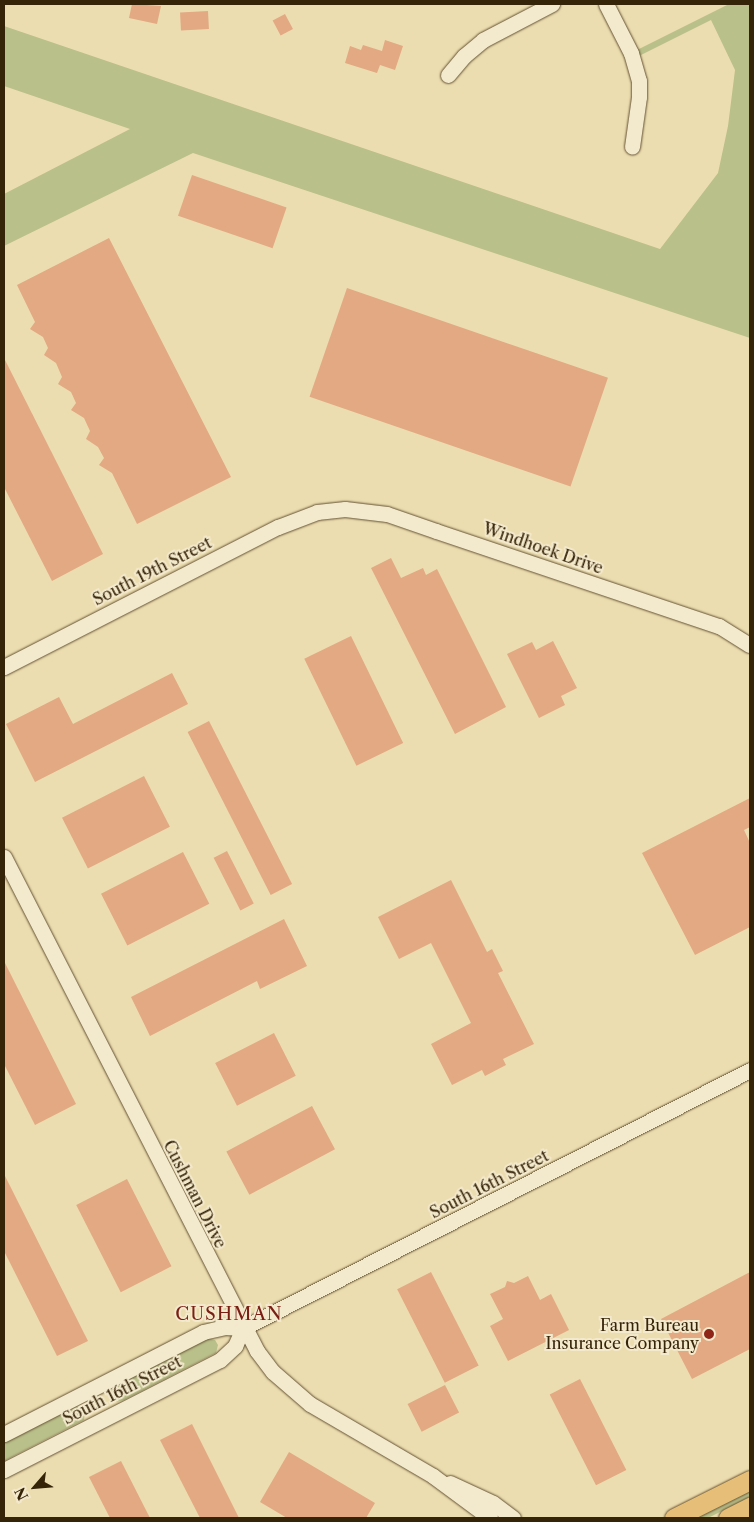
<!DOCTYPE html>
<style>
body{margin:0}
#map{position:relative;width:754px;height:1522px;overflow:hidden;background:#ecddb0;font-family:"Libre Caslon Text",serif}
div>[style]{position:absolute}
.green>*{inset:0;background:#bac08a}
.building>*{inset:0;background:#e2a983;transform-origin:0 0}
.roads{filter:drop-shadow(0 0 1px #645233) drop-shadow(0 0 1px #645233)}
.minor>*{height:15px;margin:-7.5px;padding:0 7.5px;transform-origin:7.5px;border-radius:7.5px;background:#f3e9cc}
.major>*{height:19px;margin:-9.5px;padding:0 9.5px;transform-origin:9.5px;border-radius:9.5px;background:#e6be78}
.dots>*{width:14px;height:14px;translate:-50% -50%;box-sizing:border-box;border:2px solid #f3e9cc;border-radius:50%}
span{translate:-50% -50%;white-space:nowrap;text-align:center;line-height:1.15;-webkit-text-stroke:4px #f3e9cc;paint-order:stroke}
.street-label{font-size:16px;color:#362409}
.poi-label{font-size:16px;color:#362409}
.right{translate:-100% -50%;text-align:right}
.neighbourhood-label{font-size:18px;color:#7a1f14;letter-spacing:1px}
.frame{position:absolute;inset:0;border:5px solid #362409;pointer-events:none}
.north{position:absolute;left:10px;top:1462px;width:50px;height:50px;-webkit-text-stroke:4px #f3e9cc;paint-order:stroke;rotate:243deg;font-size:14px;font-weight:700;line-height:20px;text-align:center;color:#362409}
.north::after{content:'';display:block;margin:auto;width:18px;height:22px;background:#362409;clip-path:polygon(50% 0,100% 100%,50% 72%,0 100%)}
</style>
<div id="map">
<div class="green">
<i style="clip-path:polygon(729px 4px,750px 4px,750px 338px,193px 153px,4px 246px,4px 194px,130px 129px,4px 86px,4px 26px,660px 249px,718px 173px,728px 126px,735px 70px,711px 20px,633px 59px,631px 53px)"></i>
<i style="clip-path:polygon(207px 1338px,215px 1340px,218px 1345px,216px 1353px,124px 1400px,116px 1402px,112px 1400px,109px 1392px,117px 1385px)"></i>
<i style="clip-path:polygon(74px 1406px,79px 1406px,85px 1411px,84px 1420px,4px 1461px,4px 1442px)"></i>
<i style="clip-path:polygon(750px 1490px,750px 1497px,708px 1518px,694px 1518px)"></i>
</div>
<div class="building">
<i style="clip-path:polygon(132px 4px,161px 6px,157px 24px,129px 18px)"></i>
<i style="left:208px;top:11px;width:18px;height:28px;rotate:87deg"></i>
<i style="left:285px;top:14px;width:17px;height:14px;rotate:62deg"></i>
<i style="clip-path:polygon(385px 40px,403px 46px,395px 70px,380px 65px,377px 73px,345px 63px,350px 46px,361px 50px,363px 45px,382px 51px)"></i>
<i style="left:192px;top:175px;width:100px;height:43px;rotate:19deg"></i>
<i style="clip-path:polygon(109px 238px,231px 477px,137px 524px,112px 473px,99px 465px,104px 458px,98px 447px,86px 439px,90px 431px,84px 418px,71px 410px,76px 403px,71px 392px,58px 384px,62px 377px,56px 363px,44px 355px,48px 348px,43px 337px,30px 329px,35px 322px,17px 285px)"></i>
<i style="left:347px;top:288px;width:276px;height:115px;rotate:19deg"></i>
<i style="clip-path:polygon(4px 358px,103px 554px,52px 581px,4px 487px)"></i>
<i style="clip-path:polygon(391px 558px,401px 578px,423px 568px,426px 575px,437px 569px,506px 707px,455px 734px,371px 568px)"></i>
<i style="left:351px;top:636px;width:119px;height:52px;rotate:64deg"></i>
<i style="clip-path:polygon(553px 641px,577px 688px,561px 696px,565px 705px,539px 718px,507px 654px,532px 642px,536px 650px)"></i>
<i style="clip-path:polygon(172px 673px,188px 704px,35px 782px,6px 724px,59px 697px,73px 724px)"></i>
<i style="left:209px;top:721px;width:183px;height:24px;rotate:63deg"></i>
<i style="left:144px;top:776px;width:57px;height:92px;rotate:63deg"></i>
<i style="clip-path:polygon(750px 798px,750px 827px,744px 830px,750px 843px,750px 927px,695px 955px,642px 853px)"></i>
<i style="left:227px;top:851px;width:59px;height:15px;rotate:63deg"></i>
<i style="left:183px;top:852px;width:58px;height:92px;rotate:63deg"></i>
<i style="clip-path:polygon(451px 880px,487px 952px,492px 949px,503px 971px,498px 973px,534px 1044px,503px 1059px,506px 1065px,485px 1076px,482px 1070px,452px 1085px,431px 1044px,471px 1023px,431px 943px,399px 959px,378px 917px)"></i>
<i style="clip-path:polygon(284px 919px,307px 966px,260px 989px,257px 981px,150px 1036px,131px 997px)"></i>
<i style="clip-path:polygon(4px 961px,76px 1104px,35px 1125px,4px 1064px)"></i>
<i style="left:274px;top:1033px;width:48px;height:66px;rotate:63deg"></i>
<i style="left:312px;top:1106px;width:49px;height:97px;rotate:62deg"></i>
<i style="clip-path:polygon(4px 1174px,88px 1341px,57px 1356px,4px 1251px)"></i>
<i style="left:127px;top:1179px;width:98px;height:57px;rotate:63deg"></i>
<i style="left:431px;top:1272px;width:105px;height:38px;rotate:63deg"></i>
<i style="clip-path:polygon(750px 1272px,750px 1349px,692px 1379px,661px 1319px)"></i>
<i style="clip-path:polygon(528px 1276px,540px 1300px,551px 1294px,569px 1330px,508px 1361px,490px 1326px,503px 1319px,490px 1294px,505px 1287px,507px 1281px,514px 1283px)"></i>
<i style="left:580px;top:1379px;width:102px;height:34px;rotate:63deg"></i>
<i style="left:445px;top:1385px;width:31px;height:42px;rotate:63deg"></i>
<i style="clip-path:polygon(192px 1424px,239px 1518px,200px 1518px,160px 1440px)"></i>
<i style="clip-path:polygon(289px 1452px,375px 1503px,366px 1518px,287px 1518px,260px 1502px)"></i>
<i style="clip-path:polygon(121px 1461px,150px 1518px,110px 1518px,89px 1477px)"></i>
</div>
<div class="roads">
<div class="minor">
<i style="left:606px;top:4px;width:55px;rotate:63deg"></i>
<i style="left:631px;top:53px;width:29px;rotate:74deg"></i>
<i style="left:639px;top:81px;width:16px;rotate:90deg"></i>
<i style="left:639px;top:97px;width:50px;rotate:98deg"></i>
<i style="left:448px;top:75px;width:25px;rotate:-50deg"></i>
<i style="left:464px;top:56px;width:25px;rotate:-40deg"></i>
<i style="left:483px;top:40px;width:78px;rotate:-27.6deg"></i>
<i style="left:4px;top:667px;width:308px;rotate:-27.1deg"></i>
<i style="left:278px;top:527px;width:42px;rotate:-21deg"></i>
<i style="left:317px;top:512px;width:28px;rotate:-6deg"></i>
<i style="left:345px;top:509px;width:42px;rotate:6.8deg"></i>
<i style="left:387px;top:514px;width:52px;rotate:19.1deg"></i>
<i style="left:436px;top:531px;width:299px;rotate:18.6deg"></i>
<i style="left:719px;top:626px;width:36px;rotate:32deg"></i>
<i style="left:4px;top:857px;width:555px;rotate:62.88deg"></i>
<i style="left:257px;top:1351px;width:26px;rotate:53deg"></i>
<i style="left:273px;top:1372px;width:49px;rotate:40.9deg"></i>
<i style="left:310px;top:1404px;width:143px;rotate:30.3deg"></i>
<i style="left:433px;top:1476px;width:71px;rotate:36.4deg"></i>
<i style="left:4px;top:1434px;width:224px;rotate:-27.1deg"></i>
<i style="left:203px;top:1332px;width:23px;rotate:-13deg"></i>
<i style="left:225px;top:1327px;width:18px;rotate:3deg"></i>
<i style="left:243px;top:1328px;width:569px;rotate:-26.97deg"></i>
<i style="left:4px;top:1470px;width:242px;rotate:-27deg"></i>
<i style="left:220px;top:1360px;width:21px;rotate:-43deg"></i>
<i style="left:235px;top:1346px;width:20px;rotate:-66deg"></i>
<i style="left:450px;top:1483px;width:47px;rotate:24.9deg"></i>
<i style="left:493px;top:1503px;width:25px;rotate:37deg"></i>
</div>
<div class="major">
<i style="left:674px;top:1518px;width:85px;rotate:-26.6deg"></i>
<i style="left:728px;top:1518px;width:25px;rotate:-27deg"></i>
</div>
</div>
<div class="dots">
<i style="left:709px;top:1334px;background:#8f2418"></i>
</div>
<div class="street-label">
<span style="left:543px;top:548px;rotate:19deg">Windhoek Drive</span>
<span style="left:152px;top:571px;rotate:-27deg">South 19th Street</span>
<span style="left:489px;top:1184px;rotate:-27deg">South 16th Street</span>
<span style="left:195px;top:1194px;rotate:63deg">Cushman Drive</span>
<span style="left:122px;top:1390px;rotate:-27deg">South 16th Street</span>
</div>
<div class="poi-label">
<span class="right" style="left:699px;top:1334px">Farm Bureau<br>Insurance Company</span>
</div>
<div class="neighbourhood-label">
<span style="left:229px;top:1314px">CUSHMAN</span>
</div>
<div class="frame"></div>
<div class="north">N</div>
</div>
